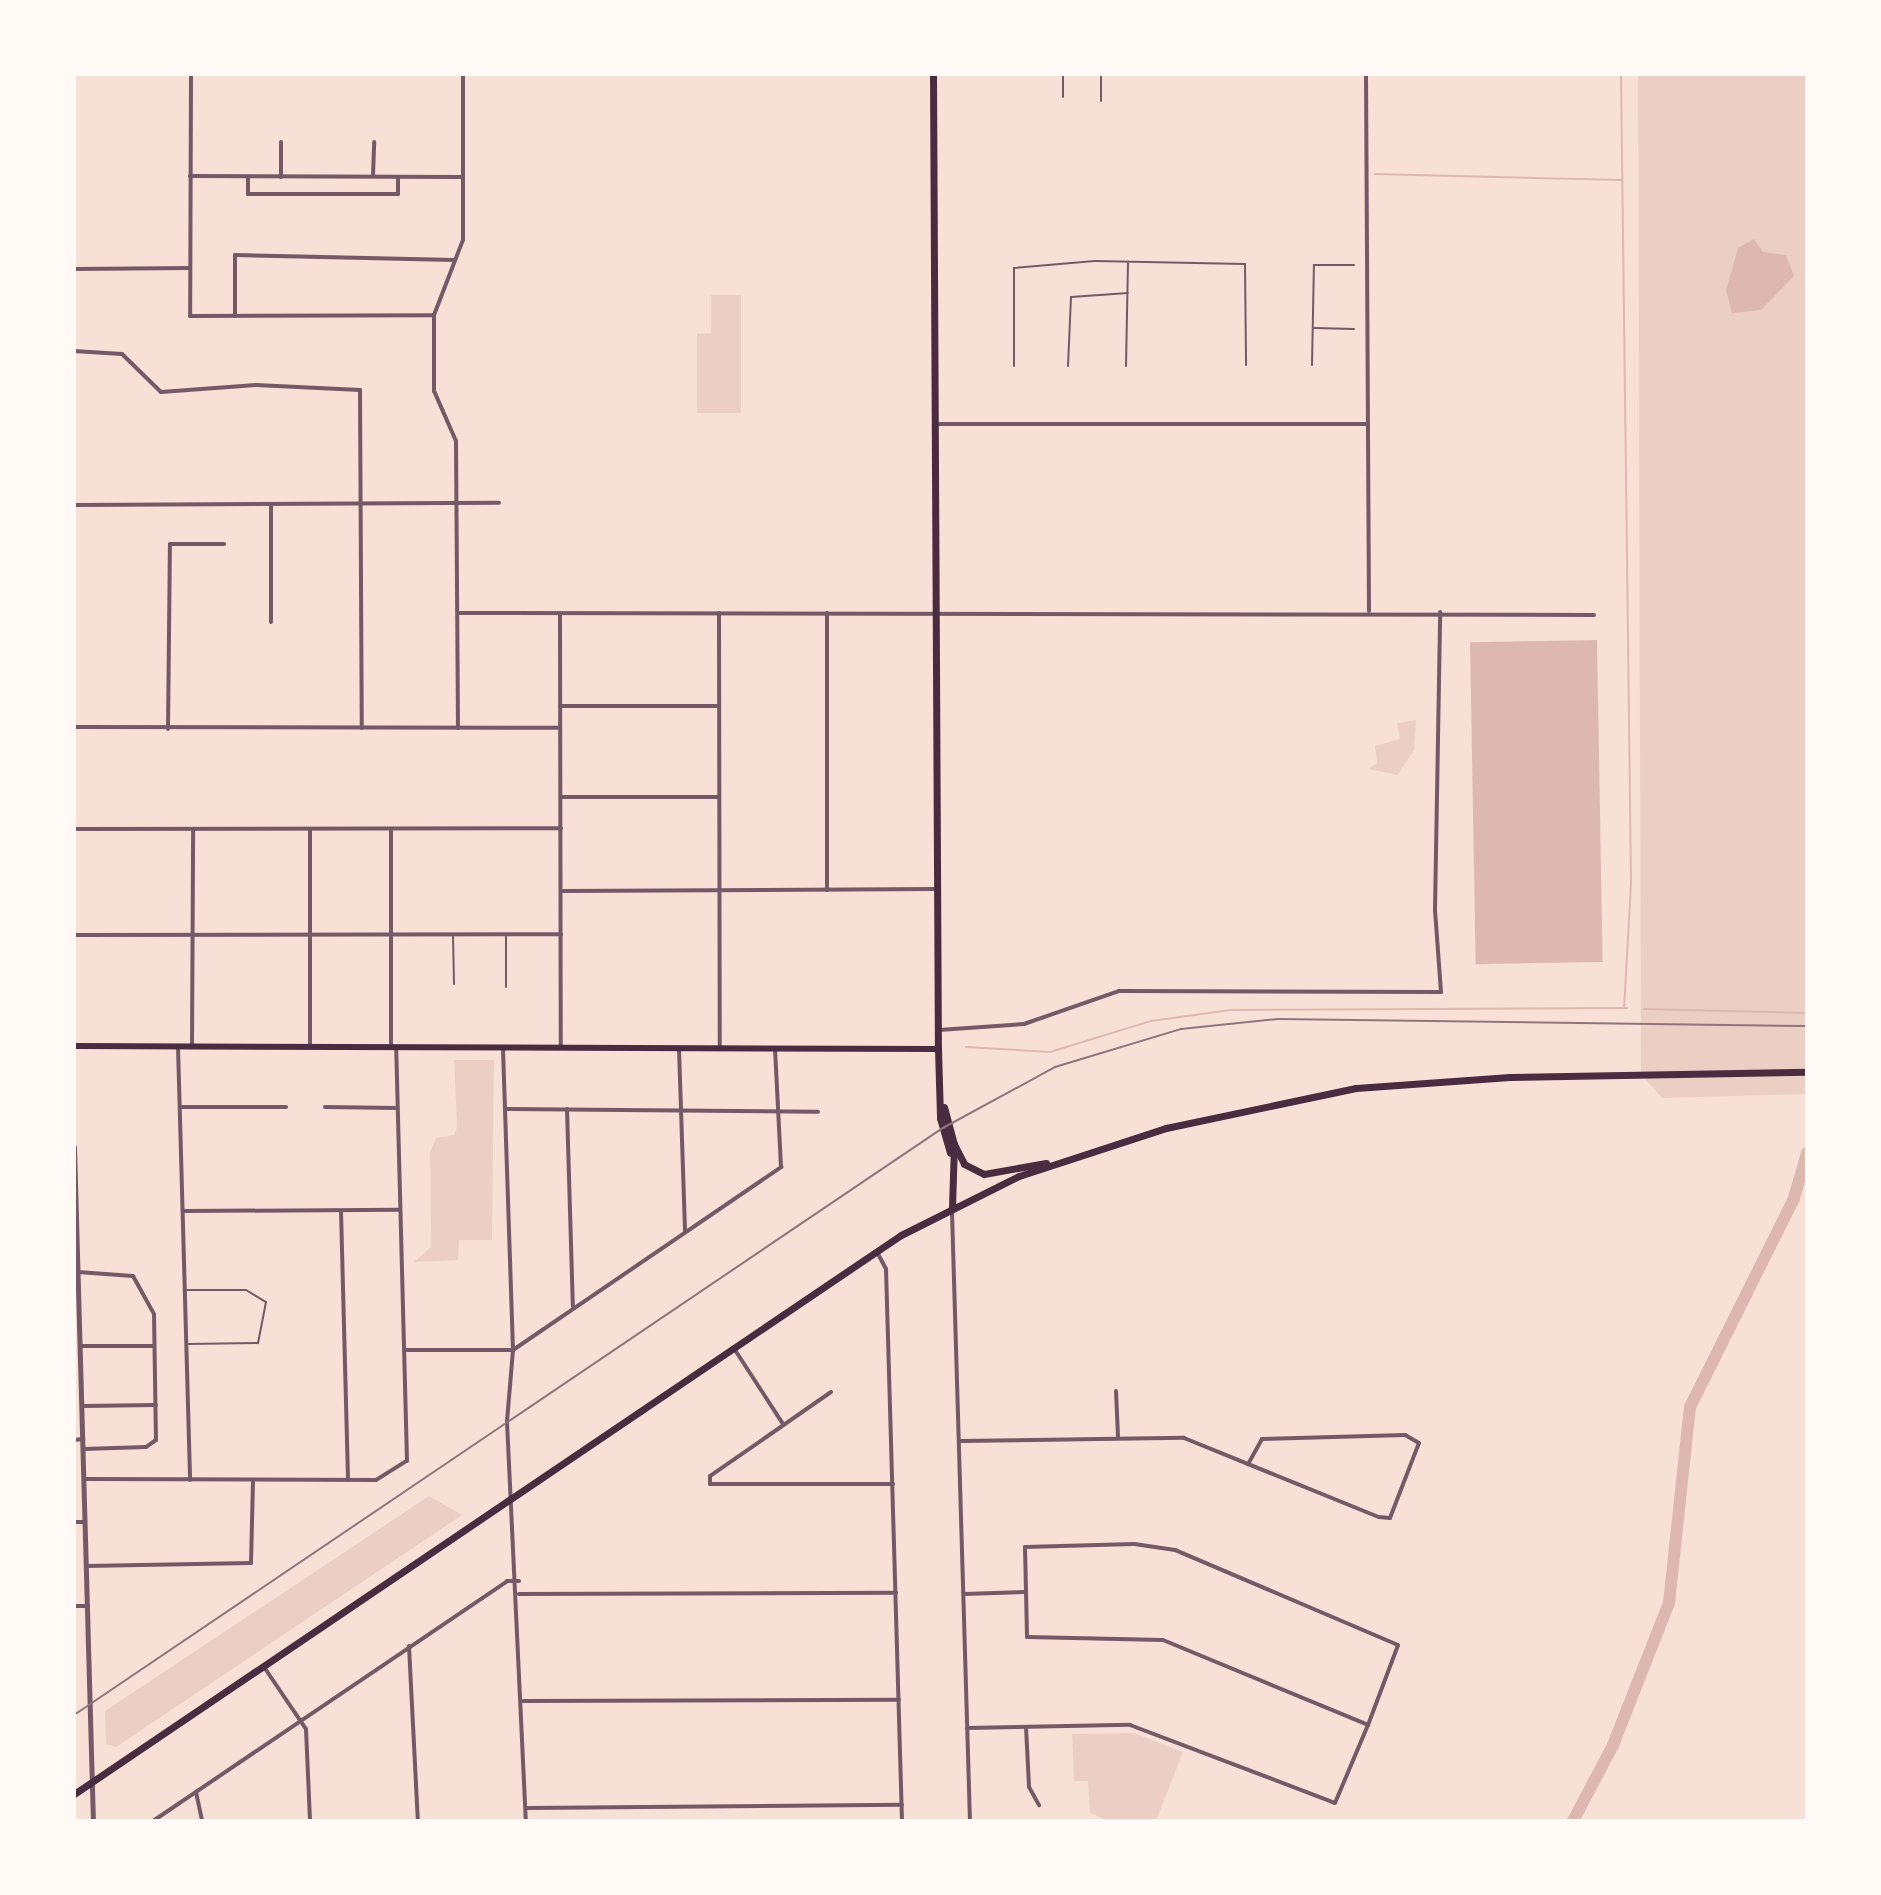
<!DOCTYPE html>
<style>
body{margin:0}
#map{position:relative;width:1881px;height:1895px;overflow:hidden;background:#f7e1d7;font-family:"Noto Serif",serif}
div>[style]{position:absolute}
.green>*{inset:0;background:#ebcfc5}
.water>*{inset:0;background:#dcb8b0;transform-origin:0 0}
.stream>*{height:2px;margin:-1px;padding:0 1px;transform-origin:1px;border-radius:1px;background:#dcb8b0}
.river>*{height:12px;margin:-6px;padding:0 6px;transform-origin:6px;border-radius:6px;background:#dcb8b0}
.service>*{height:2px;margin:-1px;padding:0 1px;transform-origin:1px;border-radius:1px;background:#755966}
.minor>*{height:4px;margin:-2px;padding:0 2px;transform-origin:2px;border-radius:2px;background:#755966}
.tertiary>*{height:5px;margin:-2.5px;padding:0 2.5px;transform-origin:2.5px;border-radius:2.5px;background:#755966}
.secondary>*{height:6px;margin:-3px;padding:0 3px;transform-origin:3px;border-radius:3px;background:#4a2c40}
.primary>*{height:7px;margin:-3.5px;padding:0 3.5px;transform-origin:3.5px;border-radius:3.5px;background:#4a2c40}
.rail>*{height:2px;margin:-1px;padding:0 1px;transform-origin:1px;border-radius:1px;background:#8f747c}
span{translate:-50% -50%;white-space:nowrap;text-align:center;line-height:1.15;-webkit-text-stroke:8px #fffaf5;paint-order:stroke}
.frame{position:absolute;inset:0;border:76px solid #fffaf5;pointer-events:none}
</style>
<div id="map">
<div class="green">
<i style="clip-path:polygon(1638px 74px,1807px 74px,1807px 1094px,1662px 1098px,1641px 1074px)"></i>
<i style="clip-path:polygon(711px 295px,741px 295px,741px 413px,697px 413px,697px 334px,711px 333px)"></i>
<i style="clip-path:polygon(1416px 720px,1414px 750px,1398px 775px,1368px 769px,1377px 763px,1375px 746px,1400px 739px,1397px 723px)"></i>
<i style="clip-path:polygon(454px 1060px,494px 1060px,492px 1240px,459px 1240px,458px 1260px,414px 1262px,431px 1247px,430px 1152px,436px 1138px,454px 1135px,457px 1127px)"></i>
<i style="clip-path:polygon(429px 1496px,462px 1515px,116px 1747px,106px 1744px,105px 1711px)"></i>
<i style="clip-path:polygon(1134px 1733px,1183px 1752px,1156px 1821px,1109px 1821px,1090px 1813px,1088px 1781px,1074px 1781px,1072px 1734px)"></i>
</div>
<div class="water">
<i style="clip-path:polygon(1754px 239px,1763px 252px,1786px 255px,1794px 276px,1761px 310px,1732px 313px,1726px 290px,1738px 248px)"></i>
<i style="left:1597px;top:640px;width:322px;height:127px;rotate:89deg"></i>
</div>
<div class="stream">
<i style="left:1621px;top:74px;width:810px;rotate:89.29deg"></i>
<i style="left:1631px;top:884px;width:124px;rotate:93.2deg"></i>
<i style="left:1375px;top:174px;width:247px;rotate:1.4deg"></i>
<i style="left:1644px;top:1009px;width:163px;rotate:1.4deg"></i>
<i style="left:966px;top:1047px;width:84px;rotate:3.4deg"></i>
<i style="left:1050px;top:1052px;width:106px;rotate:-17.1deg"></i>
<i style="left:1151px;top:1021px;width:80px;rotate:-7.9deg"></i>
<i style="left:1230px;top:1010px;width:397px;rotate:-0.3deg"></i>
</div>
<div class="river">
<i style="left:1573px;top:1821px;width:86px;rotate:-62.2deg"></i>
<i style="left:1613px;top:1745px;width:153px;rotate:-68.5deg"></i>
<i style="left:1669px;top:1603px;width:197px;rotate:-83.9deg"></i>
<i style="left:1690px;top:1407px;width:233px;rotate:-63.5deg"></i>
<i style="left:1794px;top:1198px;width:47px;rotate:-73.9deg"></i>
</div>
<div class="service">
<i style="left:1152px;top:74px;width:75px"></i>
<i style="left:1063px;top:97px;width:23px;rotate:-90deg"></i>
<i style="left:1101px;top:101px;width:27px;rotate:-90deg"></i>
<i style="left:1314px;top:328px;width:40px;rotate:1.4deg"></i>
<i style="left:1312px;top:365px;width:100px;rotate:-88.9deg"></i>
<i style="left:1314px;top:265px;width:40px"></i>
<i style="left:1014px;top:366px;width:98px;rotate:-90deg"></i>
<i style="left:1014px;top:268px;width:81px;rotate:-4.9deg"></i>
<i style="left:1095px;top:261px;width:150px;rotate:1.1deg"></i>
<i style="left:1245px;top:264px;width:101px;rotate:89.4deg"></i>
<i style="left:1068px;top:366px;width:69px;rotate:-87.5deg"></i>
<i style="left:1071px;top:297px;width:57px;rotate:-4deg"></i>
<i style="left:1126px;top:366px;width:103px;rotate:-88.9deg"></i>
<i style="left:453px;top:935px;width:49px;rotate:88.8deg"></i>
<i style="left:506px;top:936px;width:51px;rotate:90deg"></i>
<i style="left:187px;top:1290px;width:59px"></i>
<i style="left:246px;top:1290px;width:23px;rotate:31deg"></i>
<i style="left:266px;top:1302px;width:42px;rotate:101deg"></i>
<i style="left:258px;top:1343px;width:71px;rotate:179.2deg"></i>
</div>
<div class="minor">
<i style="left:191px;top:74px;width:242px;rotate:90.2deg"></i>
<i style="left:190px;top:316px;width:244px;rotate:-0.2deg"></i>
<i style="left:1366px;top:74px;width:537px;rotate:89.68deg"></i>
<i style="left:281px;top:142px;width:35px;rotate:90deg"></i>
<i style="left:190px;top:176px;width:273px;rotate:0.2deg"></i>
<i style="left:373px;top:176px;width:34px;rotate:-88deg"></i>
<i style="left:248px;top:177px;width:17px;rotate:90deg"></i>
<i style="left:248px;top:194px;width:150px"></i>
<i style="left:398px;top:194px;width:17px;rotate:-90deg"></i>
<i style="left:74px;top:269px;width:116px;rotate:-0.5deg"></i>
<i style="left:235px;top:316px;width:61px;rotate:-90deg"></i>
<i style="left:235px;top:255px;width:219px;rotate:1.3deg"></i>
<i style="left:74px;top:351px;width:48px;rotate:3.6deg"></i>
<i style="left:122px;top:354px;width:54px;rotate:44.3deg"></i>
<i style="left:161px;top:392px;width:95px;rotate:-4.2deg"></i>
<i style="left:256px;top:385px;width:104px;rotate:2.8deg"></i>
<i style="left:360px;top:390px;width:338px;rotate:89.7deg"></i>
<i style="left:935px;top:424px;width:433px"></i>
<i style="left:74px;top:505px;width:425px;rotate:-0.3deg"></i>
<i style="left:458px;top:613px;width:1136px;rotate:0.1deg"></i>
<i style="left:560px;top:613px;width:434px;rotate:89.9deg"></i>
<i style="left:719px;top:613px;width:434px;rotate:89.9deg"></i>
<i style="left:271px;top:622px;width:118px;rotate:-90deg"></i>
<i style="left:560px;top:706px;width:159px"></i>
<i style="left:74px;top:727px;width:486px;rotate:0.1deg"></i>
<i style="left:458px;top:728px;width:287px;rotate:-90.4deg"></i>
<i style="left:456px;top:441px;width:55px;rotate:-113.7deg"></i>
<i style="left:434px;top:391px;width:76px;rotate:-90deg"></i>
<i style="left:434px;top:315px;width:80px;rotate:-68.9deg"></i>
<i style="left:463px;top:240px;width:166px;rotate:-90deg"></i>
<i style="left:168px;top:729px;width:185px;rotate:-89.4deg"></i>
<i style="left:170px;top:544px;width:54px"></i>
<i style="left:561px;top:797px;width:158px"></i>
<i style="left:74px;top:829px;width:487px;rotate:-0.1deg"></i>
<i style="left:827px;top:890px;width:277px;rotate:-90deg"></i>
<i style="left:561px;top:891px;width:375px;rotate:-0.3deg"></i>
<i style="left:74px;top:935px;width:487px;rotate:-0.1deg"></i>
<i style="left:939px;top:1030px;width:85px;rotate:-4deg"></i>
<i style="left:1024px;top:1024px;width:101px;rotate:-19.2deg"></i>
<i style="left:1119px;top:991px;width:322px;rotate:0.2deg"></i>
<i style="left:1441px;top:992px;width:82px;rotate:-94.2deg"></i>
<i style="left:1435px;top:910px;width:298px;rotate:-89deg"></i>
<i style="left:178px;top:1047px;width:433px;rotate:88.4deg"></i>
<i style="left:192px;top:1047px;width:218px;rotate:-89.7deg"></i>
<i style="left:310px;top:1047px;width:218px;rotate:-90deg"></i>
<i style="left:391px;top:1047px;width:217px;rotate:-90deg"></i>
<i style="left:503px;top:1049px;width:301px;rotate:88.1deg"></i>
<i style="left:513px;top:1350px;width:72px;rotate:94.8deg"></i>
<i style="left:507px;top:1422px;width:399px;rotate:87.3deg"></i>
<i style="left:679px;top:1049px;width:183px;rotate:88.1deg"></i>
<i style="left:180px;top:1107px;width:106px"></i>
<i style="left:325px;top:1107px;width:72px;rotate:0.8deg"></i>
<i style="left:505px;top:1109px;width:313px;rotate:0.5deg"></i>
<i style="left:567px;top:1109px;width:197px;rotate:88.3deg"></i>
<i style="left:183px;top:1211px;width:217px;rotate:-0.3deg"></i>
<i style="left:341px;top:1211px;width:269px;rotate:88.5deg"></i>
<i style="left:952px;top:1212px;width:609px;rotate:88.31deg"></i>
<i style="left:877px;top:1252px;width:19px;rotate:62deg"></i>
<i style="left:886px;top:1269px;width:552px;rotate:88.34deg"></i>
<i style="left:78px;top:1272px;width:55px;rotate:4.2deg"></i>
<i style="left:133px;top:1276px;width:43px;rotate:61.1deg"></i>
<i style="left:154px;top:1314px;width:126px;rotate:89.1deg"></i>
<i style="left:156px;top:1440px;width:12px;rotate:145deg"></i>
<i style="left:146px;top:1447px;width:63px;rotate:178.2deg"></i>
<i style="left:80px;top:1346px;width:73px"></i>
<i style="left:404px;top:1350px;width:109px"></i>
<i style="left:513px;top:1350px;width:325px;rotate:-34.3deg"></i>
<i style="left:781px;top:1167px;width:117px;rotate:-92.9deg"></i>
<i style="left:735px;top:1350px;width:88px;rotate:57deg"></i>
<i style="left:1116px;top:1391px;width:46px;rotate:87.5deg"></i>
<i style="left:831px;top:1392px;width:147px;rotate:145.2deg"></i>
<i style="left:710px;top:1476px;width:8px;rotate:90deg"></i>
<i style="left:710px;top:1484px;width:183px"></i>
<i style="left:82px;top:1406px;width:74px;rotate:-0.8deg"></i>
<i style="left:74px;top:1440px;width:9px;rotate:-6deg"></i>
<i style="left:960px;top:1441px;width:224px;rotate:-0.8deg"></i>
<i style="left:1184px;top:1438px;width:210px;rotate:22.1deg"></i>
<i style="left:1379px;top:1517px;width:11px;rotate:5deg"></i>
<i style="left:1390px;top:1518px;width:80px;rotate:-68.9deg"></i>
<i style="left:1419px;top:1443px;width:16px;rotate:-150deg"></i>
<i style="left:1405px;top:1435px;width:143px;rotate:178.4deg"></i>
<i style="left:1262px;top:1439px;width:29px;rotate:119deg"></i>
<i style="left:84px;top:1479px;width:292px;rotate:0.2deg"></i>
<i style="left:376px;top:1480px;width:36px;rotate:-32deg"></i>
<i style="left:407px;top:1461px;width:414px;rotate:-91.5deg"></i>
<i style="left:74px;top:1522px;width:11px"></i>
<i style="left:86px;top:1566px;width:165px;rotate:-1deg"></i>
<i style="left:251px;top:1563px;width:83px;rotate:-88.6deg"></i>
<i style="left:519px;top:1594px;width:377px;rotate:-0.2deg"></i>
<i style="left:964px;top:1594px;width:62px;rotate:-1.8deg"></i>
<i style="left:74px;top:1606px;width:14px"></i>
<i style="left:409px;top:1646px;width:175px;rotate:87.1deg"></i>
<i style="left:264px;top:1667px;width:75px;rotate:55.9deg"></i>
<i style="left:306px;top:1729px;width:92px;rotate:87.5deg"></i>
<i style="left:523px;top:1701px;width:376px;rotate:-0.2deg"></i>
<i style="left:1026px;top:1727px;width:60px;rotate:87.1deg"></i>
<i style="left:1029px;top:1787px;width:21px;rotate:61deg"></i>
<i style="left:967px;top:1728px;width:163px;rotate:-1.1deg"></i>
<i style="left:1130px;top:1725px;width:219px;rotate:20.8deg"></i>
<i style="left:1335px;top:1803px;width:85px;rotate:-67.1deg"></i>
<i style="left:1368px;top:1725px;width:85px;rotate:-69.4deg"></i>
<i style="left:1398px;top:1645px;width:242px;rotate:-156.9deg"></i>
<i style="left:1175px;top:1550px;width:41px;rotate:-171.7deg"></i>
<i style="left:1134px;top:1544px;width:109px;rotate:178.4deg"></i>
<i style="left:1025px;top:1547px;width:90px;rotate:88.7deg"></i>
<i style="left:1027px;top:1637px;width:136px;rotate:1.3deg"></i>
<i style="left:1163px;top:1640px;width:222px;rotate:22.5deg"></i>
<i style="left:196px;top:1792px;width:30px;rotate:78deg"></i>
<i style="left:526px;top:1808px;width:376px;rotate:-0.5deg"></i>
<i style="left:153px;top:1821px;width:428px;rotate:-34.1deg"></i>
<i style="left:507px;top:1581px;width:12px"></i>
</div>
<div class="tertiary">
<i style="left:74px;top:1147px;width:674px;rotate:88.39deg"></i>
</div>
<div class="secondary">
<i style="left:74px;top:1046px;width:864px;rotate:0.2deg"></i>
</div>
<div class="primary">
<i style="left:933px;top:74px;width:975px;rotate:89.71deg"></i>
<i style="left:938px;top:1049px;width:69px;rotate:88.3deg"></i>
<i style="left:940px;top:1118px;width:36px;rotate:74deg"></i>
<i style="left:944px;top:1107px;width:38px;rotate:75deg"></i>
<i style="left:954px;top:1144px;width:64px;rotate:91.8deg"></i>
<i style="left:954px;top:1144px;width:22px;rotate:63deg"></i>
<i style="left:964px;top:1164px;width:22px;rotate:27deg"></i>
<i style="left:984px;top:1174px;width:63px;rotate:-10.1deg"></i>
<i style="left:74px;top:1794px;width:998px;rotate:-34.06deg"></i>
<i style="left:901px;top:1235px;width:132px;rotate:-26.6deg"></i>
<i style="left:1019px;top:1176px;width:155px;rotate:-18.1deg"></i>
<i style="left:1166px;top:1128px;width:194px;rotate:-11.9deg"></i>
<i style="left:1356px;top:1088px;width:154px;rotate:-4.1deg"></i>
<i style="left:1510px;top:1077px;width:297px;rotate:-1deg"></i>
</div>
<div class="rail">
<i style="left:74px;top:1715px;width:1046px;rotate:-34.05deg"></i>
<i style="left:941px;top:1129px;width:130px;rotate:-28.5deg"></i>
<i style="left:1055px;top:1067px;width:132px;rotate:-16.8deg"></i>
<i style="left:1181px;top:1029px;width:98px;rotate:-5.9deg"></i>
<i style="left:1278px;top:1019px;width:529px;rotate:0.76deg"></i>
</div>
<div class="frame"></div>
</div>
